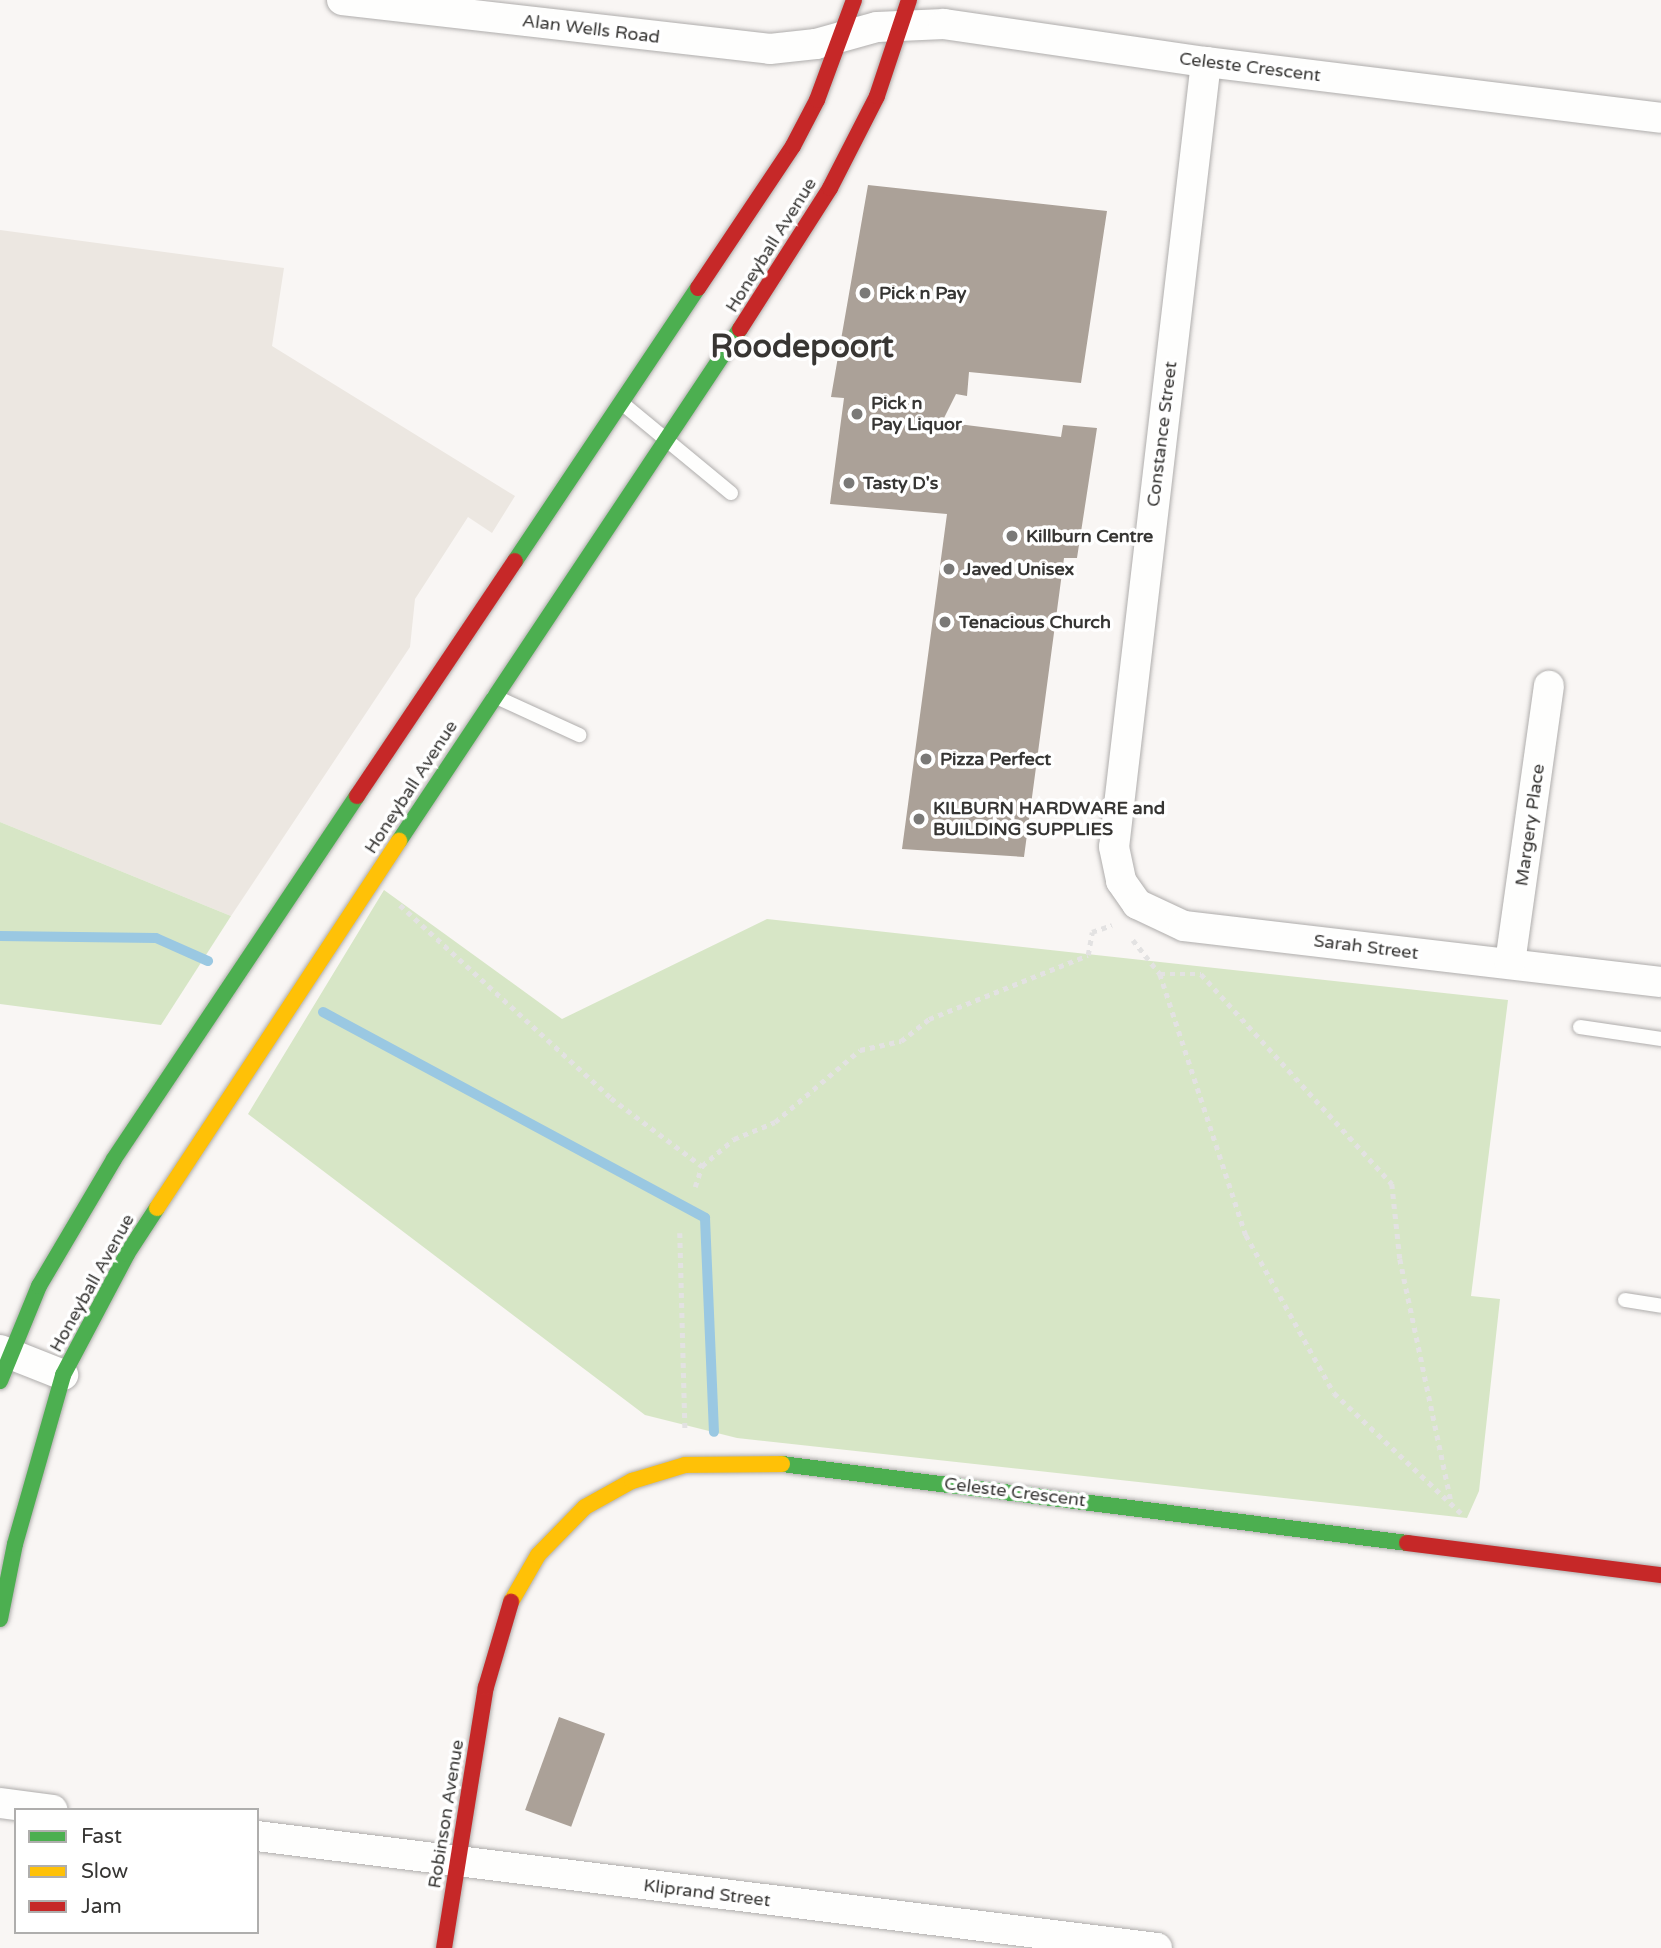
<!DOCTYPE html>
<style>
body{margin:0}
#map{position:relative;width:1661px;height:1948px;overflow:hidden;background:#f9f6f4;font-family:"Varela Round",sans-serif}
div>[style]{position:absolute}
.built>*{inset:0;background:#ece7e1}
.green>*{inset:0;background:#d7e6c6}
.stream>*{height:10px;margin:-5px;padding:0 5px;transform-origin:5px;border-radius:5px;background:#9ac8e2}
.building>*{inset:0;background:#aba198;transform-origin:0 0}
.path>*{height:4.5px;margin-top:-2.25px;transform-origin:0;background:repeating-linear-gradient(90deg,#e3e2e2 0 5px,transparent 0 10px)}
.roads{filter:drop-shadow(0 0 2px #afadac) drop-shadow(0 0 2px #afadac)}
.lane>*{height:14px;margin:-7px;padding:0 7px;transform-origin:7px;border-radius:7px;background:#fefefd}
.street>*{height:30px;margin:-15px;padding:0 15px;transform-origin:15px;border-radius:15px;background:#fefefd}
.fast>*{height:16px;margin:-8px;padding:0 8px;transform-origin:8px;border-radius:8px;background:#4caf50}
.slow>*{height:16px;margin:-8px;padding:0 8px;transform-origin:8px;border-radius:8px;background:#ffc107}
.jam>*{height:16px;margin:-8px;padding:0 8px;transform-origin:8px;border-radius:8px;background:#c62828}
.dots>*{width:19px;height:19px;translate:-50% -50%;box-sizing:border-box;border:4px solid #fff;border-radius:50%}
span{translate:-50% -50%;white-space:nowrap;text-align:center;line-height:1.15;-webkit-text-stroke:7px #fff;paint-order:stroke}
.street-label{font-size:18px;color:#363533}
.poi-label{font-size:18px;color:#363533;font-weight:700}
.left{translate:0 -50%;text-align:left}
.town-label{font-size:32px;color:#383633;font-weight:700}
.legend{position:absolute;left:14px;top:1808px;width:245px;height:126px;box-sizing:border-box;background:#fff;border:2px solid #afaead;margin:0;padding:9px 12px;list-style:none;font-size:21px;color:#363533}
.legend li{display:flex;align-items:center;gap:14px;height:35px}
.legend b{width:35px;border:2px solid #afaead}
</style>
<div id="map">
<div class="built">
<i style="clip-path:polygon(0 230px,284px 268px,272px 346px,515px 496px,492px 533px,468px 517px,415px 599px,410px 647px,231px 916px,0 822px)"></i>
</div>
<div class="green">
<i style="clip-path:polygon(0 822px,231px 916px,161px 1025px,0 1004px)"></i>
<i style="clip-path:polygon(384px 890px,562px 1019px,767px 919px,1508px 1000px,1471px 1296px,1500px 1299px,1479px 1491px,1467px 1518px,737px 1438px,645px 1415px,248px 1114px)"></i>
</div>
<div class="stream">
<i style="left:0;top:936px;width:156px;rotate:0.7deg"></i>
<i style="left:156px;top:938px;width:57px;rotate:23.9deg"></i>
<i style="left:323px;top:1012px;width:434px;rotate:28.3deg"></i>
<i style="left:705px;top:1218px;width:214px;rotate:87.6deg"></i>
</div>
<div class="building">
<i style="clip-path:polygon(868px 185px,1107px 211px,1081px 383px,969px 372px,967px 396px,956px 394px,942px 422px,1061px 437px,1063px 425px,1097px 428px,1077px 558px,1064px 558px,1024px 857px,902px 849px,947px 514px,830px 504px,844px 398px,831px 397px)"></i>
<i style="left:559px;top:1717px;width:49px;height:99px;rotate:20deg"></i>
</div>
<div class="path">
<i style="left:400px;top:905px;width:286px;rotate:42.4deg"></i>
<i style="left:611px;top:1098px;width:114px;rotate:36.8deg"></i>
<i style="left:702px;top:1166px;width:42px;rotate:-40.2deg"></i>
<i style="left:734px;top:1139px;width:44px;rotate:-22.5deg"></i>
<i style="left:775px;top:1122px;width:111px;rotate:-40.3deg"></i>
<i style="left:860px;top:1050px;width:42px;rotate:-12.4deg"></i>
<i style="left:901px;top:1041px;width:36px;rotate:-38deg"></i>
<i style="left:929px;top:1019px;width:171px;rotate:-21.9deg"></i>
<i style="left:1088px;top:955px;width:23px;rotate:-80deg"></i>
<i style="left:1092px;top:932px;width:21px;rotate:-19deg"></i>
<i style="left:1133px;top:940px;width:43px;rotate:51.5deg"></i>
<i style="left:1160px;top:974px;width:275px;rotate:71.8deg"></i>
<i style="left:1246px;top:1235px;width:181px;rotate:60.9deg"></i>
<i style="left:1334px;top:1393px;width:175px;rotate:43.4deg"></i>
<i style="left:1160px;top:974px;width:41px"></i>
<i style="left:1201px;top:974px;width:284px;rotate:47.7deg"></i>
<i style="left:1392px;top:1184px;width:75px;rotate:83.9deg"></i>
<i style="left:1400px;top:1259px;width:247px;rotate:78.1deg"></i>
<i style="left:695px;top:1187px;width:22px;rotate:-72deg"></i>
<i style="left:680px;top:1233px;width:195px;rotate:88.5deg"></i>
</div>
<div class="roads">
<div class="lane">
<i style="left:623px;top:404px;width:140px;rotate:39.5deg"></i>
<i style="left:494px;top:696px;width:94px;rotate:24.6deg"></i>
<i style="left:1580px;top:1027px;width:82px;rotate:8.4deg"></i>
<i style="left:1625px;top:1300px;width:36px;rotate:9deg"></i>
</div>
<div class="street">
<i style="left:342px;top:0;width:431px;rotate:6.5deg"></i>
<i style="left:770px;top:49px;width:46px;rotate:-6.2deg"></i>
<i style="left:816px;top:44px;width:63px;rotate:-15.6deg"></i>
<i style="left:877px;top:27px;width:67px;rotate:-2.6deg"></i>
<i style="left:944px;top:24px;width:265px;rotate:8.3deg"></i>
<i style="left:1206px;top:62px;width:458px;rotate:7deg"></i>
<i style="left:1206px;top:62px;width:790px;rotate:96.68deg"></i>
<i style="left:1114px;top:847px;width:35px;rotate:78deg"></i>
<i style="left:1121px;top:881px;width:28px;rotate:55deg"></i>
<i style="left:1137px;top:904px;width:52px;rotate:25.1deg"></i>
<i style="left:1184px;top:926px;width:480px;rotate:6.7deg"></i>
<i style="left:1510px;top:963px;width:280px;rotate:-82deg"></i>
<i style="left:0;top:1350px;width:68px;rotate:21.6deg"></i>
<i style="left:0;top:1803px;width:53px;rotate:7.5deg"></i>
<i style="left:257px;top:1836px;width:907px;rotate:7.09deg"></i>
</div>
<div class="fast">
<i style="left:515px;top:561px;width:329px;rotate:-56.2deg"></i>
<i style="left:399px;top:841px;width:615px;rotate:-56.34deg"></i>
<i style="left:0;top:1381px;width:103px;rotate:-67.7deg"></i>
<i style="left:39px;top:1286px;width:147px;rotate:-59.4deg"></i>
<i style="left:114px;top:1159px;width:437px;rotate:-56.2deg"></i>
<i style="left:782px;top:1464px;width:630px;rotate:7.2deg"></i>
<i style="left:0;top:1619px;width:76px;rotate:-78.7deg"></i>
<i style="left:15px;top:1544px;width:176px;rotate:-74.1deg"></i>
<i style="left:63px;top:1375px;width:137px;rotate:-62.1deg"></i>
<i style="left:127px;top:1254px;width:55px;rotate:-56.9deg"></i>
</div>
<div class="slow">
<i style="left:157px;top:1208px;width:440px;rotate:-56.6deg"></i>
<i style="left:511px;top:1602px;width:54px;rotate:-60.1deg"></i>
<i style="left:538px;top:1555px;width:67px;rotate:-45.6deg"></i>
<i style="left:585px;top:1507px;width:54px;rotate:-29deg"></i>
<i style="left:632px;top:1481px;width:55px;rotate:-16.8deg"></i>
<i style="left:685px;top:1465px;width:97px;rotate:-0.6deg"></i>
</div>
<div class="jam">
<i style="left:698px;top:288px;width:171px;rotate:-56.2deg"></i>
<i style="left:793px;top:146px;width:52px;rotate:-62.4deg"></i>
<i style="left:817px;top:100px;width:107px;rotate:-69.7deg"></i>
<i style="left:740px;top:329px;width:167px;rotate:-57.4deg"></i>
<i style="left:830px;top:188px;width:103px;rotate:-62.9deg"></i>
<i style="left:877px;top:96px;width:101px;rotate:-71.6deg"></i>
<i style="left:357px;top:796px;width:283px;rotate:-56.1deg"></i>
<i style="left:1407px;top:1543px;width:256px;rotate:7.2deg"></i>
<i style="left:444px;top:1948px;width:264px;rotate:-80.9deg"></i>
<i style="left:486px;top:1687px;width:89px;rotate:-73.6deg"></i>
</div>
</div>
<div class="dots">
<i style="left:865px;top:293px;background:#7a7977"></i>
<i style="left:857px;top:414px;background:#7a7977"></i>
<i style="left:849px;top:483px;background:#7a7977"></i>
<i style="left:1012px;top:536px;background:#7a7977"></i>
<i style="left:949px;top:569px;background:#7a7977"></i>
<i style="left:945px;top:622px;background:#7a7977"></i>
<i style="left:926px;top:759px;background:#7a7977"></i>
<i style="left:919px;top:819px;background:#7a7977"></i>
</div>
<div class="street-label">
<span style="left:591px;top:29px;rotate:7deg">Alan Wells Road</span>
<span style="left:1250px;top:67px;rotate:7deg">Celeste Crescent</span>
<span style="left:771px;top:245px;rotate:-58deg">Honeyball Avenue</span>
<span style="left:1162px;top:434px;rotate:-83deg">Constance Street</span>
<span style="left:411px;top:787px;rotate:-57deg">Honeyball Avenue</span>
<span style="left:1530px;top:825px;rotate:-82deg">Margery Place</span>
<span style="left:1366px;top:947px;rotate:7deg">Sarah Street</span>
<span style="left:92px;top:1283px;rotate:-61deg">Honeyball Avenue</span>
<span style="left:1015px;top:1492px;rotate:7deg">Celeste Crescent</span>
<span style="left:446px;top:1814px;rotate:-81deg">Robinson Avenue</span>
<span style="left:707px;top:1893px;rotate:7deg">Kliprand Street</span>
</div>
<div class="poi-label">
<span class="left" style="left:879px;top:293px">Pick n Pay</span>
<span class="left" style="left:871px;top:414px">Pick n<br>Pay Liquor</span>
<span class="left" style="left:863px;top:483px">Tasty D's</span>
<span class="left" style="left:1026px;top:536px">Killburn Centre</span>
<span class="left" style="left:963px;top:569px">Javed Unisex</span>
<span class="left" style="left:959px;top:622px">Tenacious Church</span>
<span class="left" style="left:940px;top:759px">Pizza Perfect</span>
<span class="left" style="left:933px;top:819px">KILBURN HARDWARE and<br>BUILDING SUPPLIES</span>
</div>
<div class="town-label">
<span style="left:802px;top:347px">Roodepoort</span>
</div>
<ul class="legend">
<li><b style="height:9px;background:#4caf50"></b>Fast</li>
<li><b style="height:9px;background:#ffc107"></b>Slow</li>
<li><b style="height:9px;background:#c62828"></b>Jam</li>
</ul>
</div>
